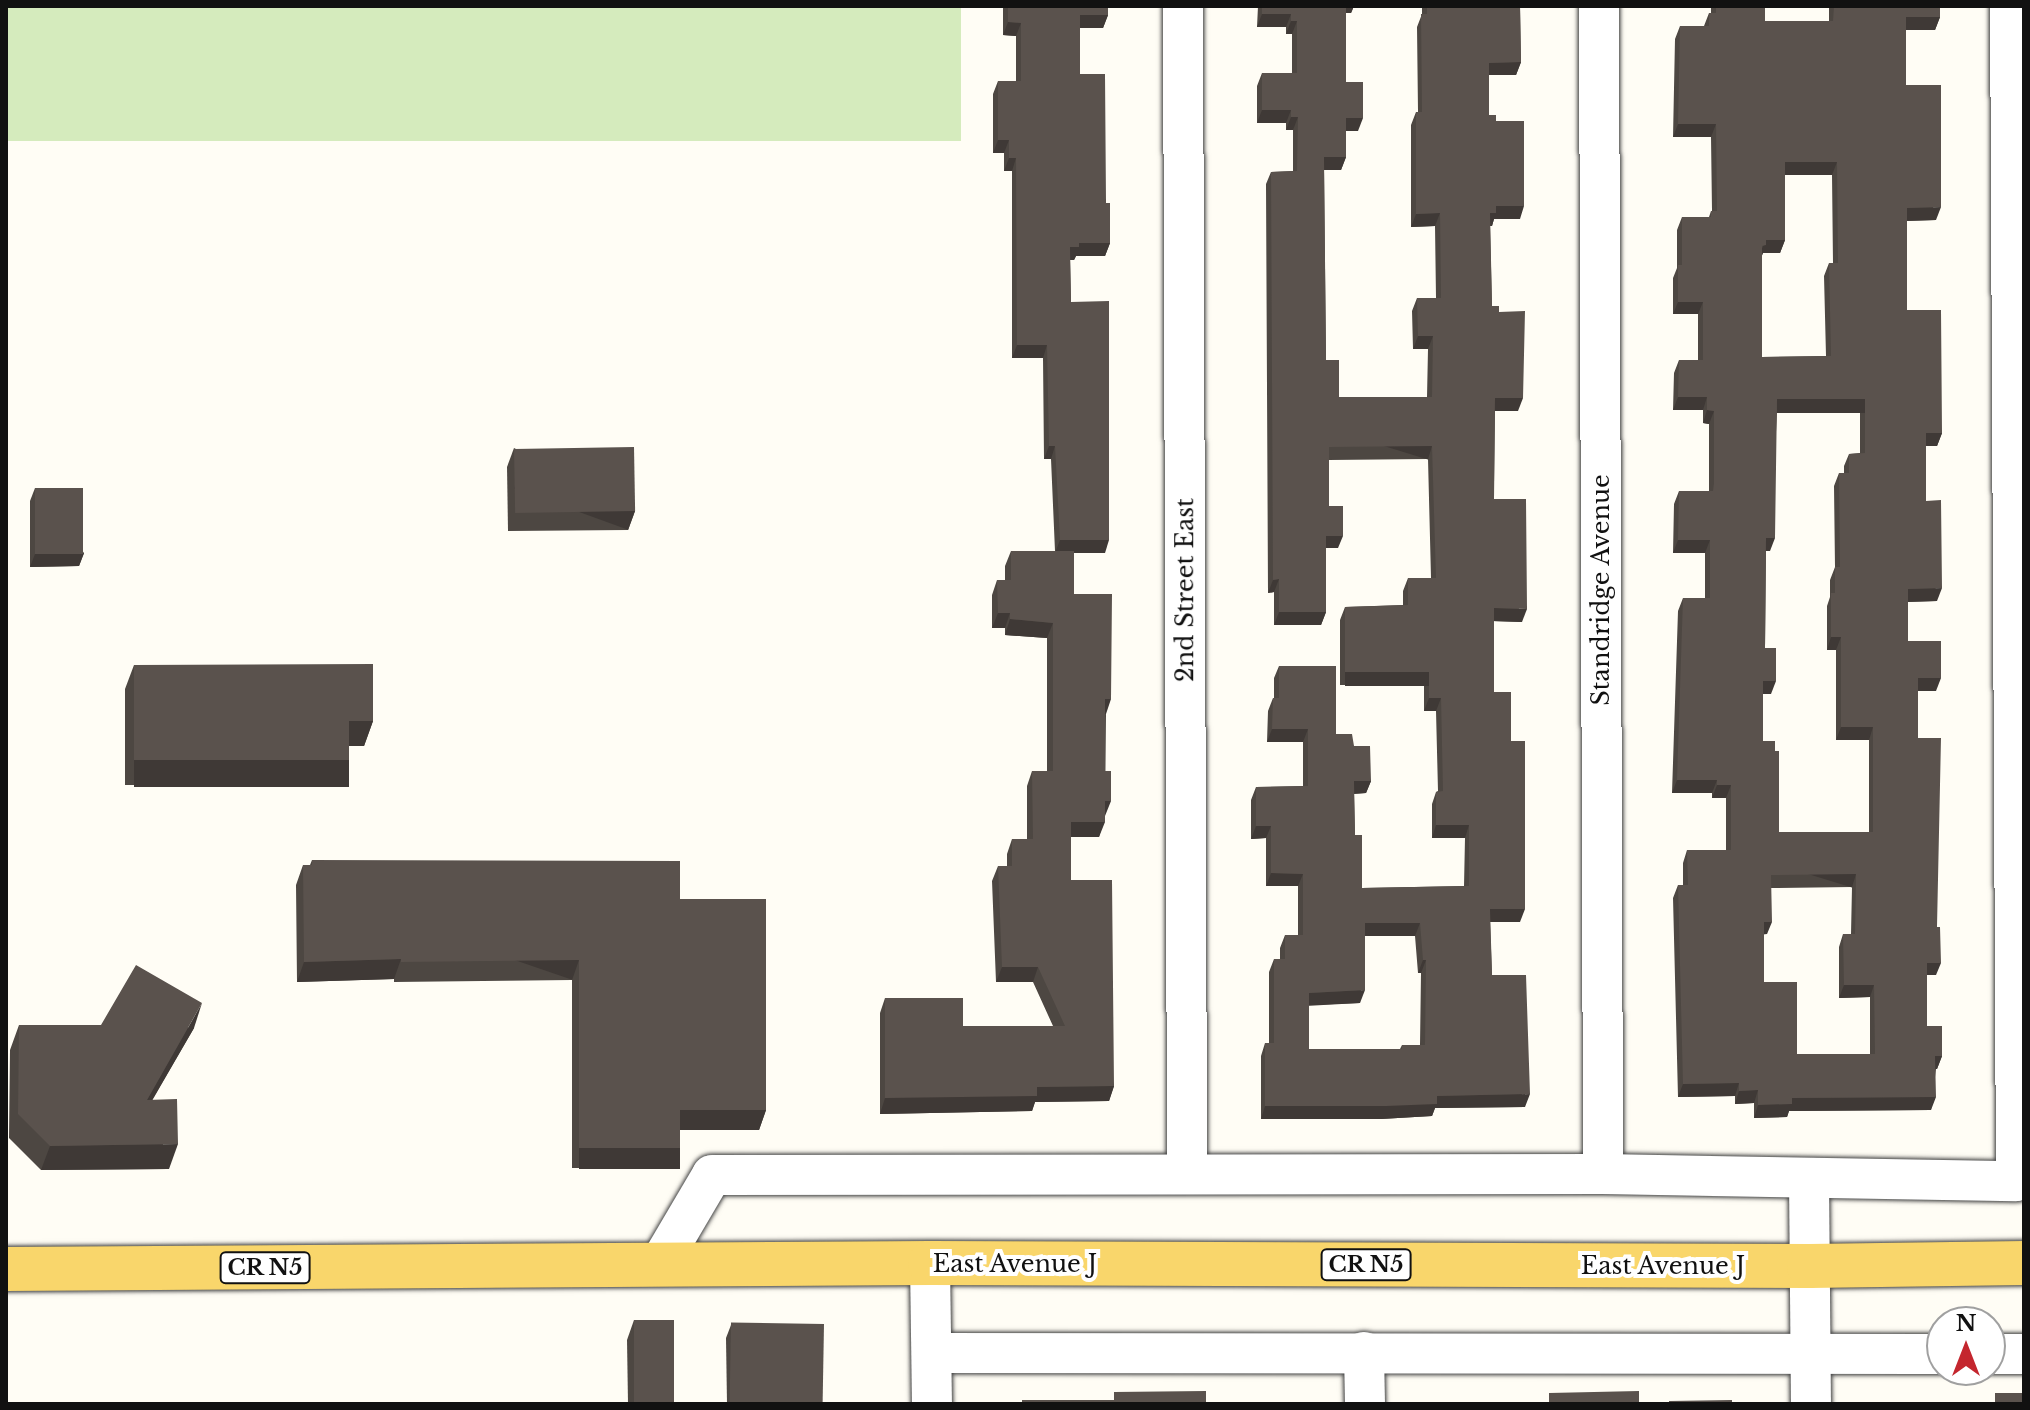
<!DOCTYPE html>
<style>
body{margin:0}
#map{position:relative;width:2030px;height:1410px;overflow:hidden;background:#fffdf5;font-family:"Libre Baskerville",serif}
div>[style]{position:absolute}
.green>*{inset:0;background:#d5ebbd;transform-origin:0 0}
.roads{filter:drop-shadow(0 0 2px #444) drop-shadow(0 0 2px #444)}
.minor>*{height:40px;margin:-20px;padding:0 20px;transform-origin:20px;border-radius:20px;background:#fff}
.primary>*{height:44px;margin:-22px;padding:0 22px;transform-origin:22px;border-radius:22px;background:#f9d66b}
.wall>*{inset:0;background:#4d4742}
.shaded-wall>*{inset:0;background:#3f3936;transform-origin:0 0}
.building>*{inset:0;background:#5a524d;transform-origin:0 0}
span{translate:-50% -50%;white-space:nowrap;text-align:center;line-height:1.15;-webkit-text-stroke:8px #fff;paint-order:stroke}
.shield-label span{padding:2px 6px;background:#fff;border:2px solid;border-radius:6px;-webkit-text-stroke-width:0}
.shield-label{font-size:22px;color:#111;font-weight:700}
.street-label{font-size:24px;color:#111}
.frame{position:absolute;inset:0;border:8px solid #111;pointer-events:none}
.north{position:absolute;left:1926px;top:1306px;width:80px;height:80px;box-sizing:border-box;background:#fff;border:2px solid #a0a0a0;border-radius:50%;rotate:0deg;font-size:22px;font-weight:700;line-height:32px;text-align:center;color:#111}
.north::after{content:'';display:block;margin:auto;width:28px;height:36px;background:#c4262e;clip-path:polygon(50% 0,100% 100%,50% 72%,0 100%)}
</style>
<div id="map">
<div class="green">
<i style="left:6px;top:6px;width:955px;height:135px"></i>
</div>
<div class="roads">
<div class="minor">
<i style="left:1183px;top:6px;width:1168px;rotate:89.8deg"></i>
<i style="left:1599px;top:6px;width:1168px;rotate:89.8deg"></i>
<i style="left:1809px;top:1178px;width:226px;rotate:89.5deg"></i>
<i style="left:930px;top:1263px;width:141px;rotate:89.2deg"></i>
<i style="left:659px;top:1265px;width:104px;rotate:-59.5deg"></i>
<i style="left:712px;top:1175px;width:891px;rotate:-0.06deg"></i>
<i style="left:1603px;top:1174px;width:413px;rotate:1deg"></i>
<i style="left:2016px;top:1181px;width:1175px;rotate:-90.29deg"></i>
<i style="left:1364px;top:1352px;width:52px;rotate:88.9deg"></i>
<i style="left:932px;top:1353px;width:1010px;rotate:0.06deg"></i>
<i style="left:1990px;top:1354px;width:34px"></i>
</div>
<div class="primary">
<i style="left:6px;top:1269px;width:924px;rotate:-0.37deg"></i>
<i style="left:930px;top:1263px;width:879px;rotate:0.2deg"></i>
<i style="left:1809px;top:1266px;width:215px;rotate:-0.8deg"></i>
</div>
</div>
<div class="wall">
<i style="clip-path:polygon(1003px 6px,1108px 6px,1108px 15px,1103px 28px,1080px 28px,1080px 74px,1106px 203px,1110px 243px,1105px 256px,1076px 256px,1074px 260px,1070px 260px,1071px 302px,1105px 553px,1074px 553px,1074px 594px,1106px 714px,1105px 816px,1099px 837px,1071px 837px,1071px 880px,1114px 1086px,1109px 1101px,1035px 1102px,1032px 1111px,880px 1114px,880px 1013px,885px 998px,963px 1026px,1053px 1026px,1033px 982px,996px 982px,992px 881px,998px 866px,1007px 866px,1007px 854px,1012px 839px,1027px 839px,1027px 786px,1032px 771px,1047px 771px,1047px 638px,1005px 635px,1005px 628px,992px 628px,992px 595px,997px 580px,1005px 580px,1005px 566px,1011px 551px,1055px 551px,1051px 459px,1044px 459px,1043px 358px,1012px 358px,1012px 171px,1004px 171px,1004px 153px,993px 153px,993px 94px,998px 81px,1016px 81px,1016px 36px,1003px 35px)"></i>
<i style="clip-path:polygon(evenodd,1258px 6px,1354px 6px,1351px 13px,1346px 13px,1346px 82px,1358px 131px,1346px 131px,1346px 157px,1341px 170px,1324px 170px,1326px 360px,1339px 397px,1427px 397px,1428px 349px,1413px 349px,1412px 311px,1417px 298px,1436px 298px,1435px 226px,1411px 227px,1411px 125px,1416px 112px,1418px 112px,1417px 27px,1422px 14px,1422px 6px,1520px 6px,1521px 62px,1516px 75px,1489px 75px,1489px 115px,1496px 121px,1520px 219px,1494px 219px,1492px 226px,1490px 226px,1492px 306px,1499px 312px,1518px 411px,1495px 411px,1494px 499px,1522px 622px,1494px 621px,1494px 692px,1511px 741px,1520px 922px,1490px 922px,1492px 975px,1525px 1107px,1435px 1108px,1432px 1116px,1381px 1119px,1261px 1119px,1261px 1056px,1265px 1043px,1269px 1043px,1269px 972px,1274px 959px,1280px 959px,1280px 948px,1285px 935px,1298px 935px,1298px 886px,1266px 886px,1266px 838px,1251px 839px,1251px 800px,1256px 787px,1303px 786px,1303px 742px,1267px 742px,1268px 711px,1273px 698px,1274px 698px,1274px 678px,1279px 666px,1336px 734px,1354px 746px,1371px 781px,1366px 793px,1354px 794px,1355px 835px,1362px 888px,1464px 886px,1465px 838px,1432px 838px,1432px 804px,1436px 792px,1438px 791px,1436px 711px,1424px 711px,1424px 685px,1340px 685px,1340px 620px,1345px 607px,1403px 605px,1403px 591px,1408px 578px,1431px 578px,1428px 459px,1329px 460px,1329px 506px,1338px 548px,1326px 548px,1326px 612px,1321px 625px,1274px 625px,1274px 592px,1268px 593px,1266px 184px,1271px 172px,1293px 171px,1293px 130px,1286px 130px,1286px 123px,1257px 123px,1257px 86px,1262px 73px,1292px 73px,1292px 34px,1286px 34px,1286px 27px,1257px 27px,1258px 6px,1365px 936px,1415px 936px,1418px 973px,1421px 973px,1420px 1045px,1402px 1045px,1400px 1049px,1309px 1049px,1309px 1005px,1360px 1003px,1365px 936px)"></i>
<i style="clip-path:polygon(evenodd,1711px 6px,1765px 6px,1765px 21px,1829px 21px,1829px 6px,1940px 6px,1940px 17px,1935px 30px,1906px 30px,1906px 85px,1936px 220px,1907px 221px,1907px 310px,1942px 433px,1937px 446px,1926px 446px,1926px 501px,1937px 601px,1908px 602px,1908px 641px,1936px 691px,1918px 691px,1918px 738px,1936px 975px,1927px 975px,1927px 1026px,1942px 1056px,1937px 1069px,1936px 1069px,1931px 1110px,1789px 1111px,1787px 1117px,1754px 1118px,1754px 1103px,1735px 1104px,1735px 1096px,1678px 1097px,1673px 898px,1678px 885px,1683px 885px,1683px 863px,1687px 850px,1726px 850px,1726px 798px,1712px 798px,1712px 793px,1672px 793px,1678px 611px,1683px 598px,1705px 598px,1705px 553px,1673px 553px,1674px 504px,1679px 491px,1709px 491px,1709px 424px,1703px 423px,1703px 410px,1673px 410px,1674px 373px,1679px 360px,1698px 360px,1698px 314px,1673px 314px,1673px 278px,1677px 268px,1677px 230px,1682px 217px,1709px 217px,1711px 211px,1712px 211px,1711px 137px,1673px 137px,1675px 39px,1680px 26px,1704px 26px,1709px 13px,1711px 13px,1711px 6px,1785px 175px,1832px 175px,1833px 263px,1829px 263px,1824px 276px,1826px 356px,1762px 357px,1762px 255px,1763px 253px,1780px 253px,1785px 240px,1785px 175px,1711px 6px,1777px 412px,1860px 412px,1860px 453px,1849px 454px,1844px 466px,1844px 473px,1839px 473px,1834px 486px,1835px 567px,1830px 580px,1830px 597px,1827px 606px,1827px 650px,1836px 650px,1836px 740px,1869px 740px,1869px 832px,1779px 832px,1763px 741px,1763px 694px,1771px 694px,1765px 648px,1766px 551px,1770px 551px,1777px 412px,1711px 6px,1852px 887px,1851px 934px,1843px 934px,1839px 947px,1839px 998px,1870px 997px,1870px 1054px,1797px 1054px,1764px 982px,1764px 934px,1767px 934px,1771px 888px,1852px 887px)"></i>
<i style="clip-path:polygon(514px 448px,635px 511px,628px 530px,508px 531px,507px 467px)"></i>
<i style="clip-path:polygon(35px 488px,84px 553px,79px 566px,30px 567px,30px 501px)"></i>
<i style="clip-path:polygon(134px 665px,373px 721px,364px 746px,349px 746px,340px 784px,125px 785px,125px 689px)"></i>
<i style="clip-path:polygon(312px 860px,680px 899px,766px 1110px,759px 1130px,680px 1130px,680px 1148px,672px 1168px,572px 1168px,572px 980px,394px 982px,394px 979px,297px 982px,296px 885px,303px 865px,310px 865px)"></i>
<i style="clip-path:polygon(19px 1025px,194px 1028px,152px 1100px,169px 1169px,41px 1170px,9px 1138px,10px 1050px)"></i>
<i style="clip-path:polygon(634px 1320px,675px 1404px,628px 1404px,627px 1340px)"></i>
<i style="clip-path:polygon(731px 1325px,823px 1404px,727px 1404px,726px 1338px)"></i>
</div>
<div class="shaded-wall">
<i style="clip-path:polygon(1344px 6px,1354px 6px,1351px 13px,1341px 13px)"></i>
<i style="clip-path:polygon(1262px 14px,1291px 14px,1286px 27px,1257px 27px)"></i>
<i style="clip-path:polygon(1080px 15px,1108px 15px,1103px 28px,1075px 28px)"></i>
<i style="clip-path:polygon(1906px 17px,1940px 17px,1935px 30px,1902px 30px)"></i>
<i style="clip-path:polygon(1291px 21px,1297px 21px,1292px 34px,1286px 34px)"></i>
<i style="clip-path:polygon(1008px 22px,1021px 23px,1016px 36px,1003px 35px)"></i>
<i style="clip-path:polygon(1521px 62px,1516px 75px,1484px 75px,1489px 63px)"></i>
<i style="clip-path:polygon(1262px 110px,1291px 110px,1286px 123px,1257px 123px)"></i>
<i style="clip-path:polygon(1291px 117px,1298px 117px,1293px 130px,1286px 130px)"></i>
<i style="clip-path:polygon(1346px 118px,1363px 118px,1358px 131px,1341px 131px)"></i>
<i style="clip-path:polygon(1678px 124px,1716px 124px,1711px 137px,1673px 137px)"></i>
<i style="clip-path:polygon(998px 140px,1009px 140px,1004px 153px,993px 153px)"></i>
<i style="clip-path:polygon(1324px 157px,1346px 157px,1341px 170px,1319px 170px)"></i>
<i style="clip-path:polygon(1009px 158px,1016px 158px,1012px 171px,1004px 171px)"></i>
<i style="clip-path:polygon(1785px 162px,1837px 162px,1832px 175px,1780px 175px)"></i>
<i style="clip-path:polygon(1496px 206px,1524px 206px,1520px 219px,1494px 219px,1492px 226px,1485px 226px,1490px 213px)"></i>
<i style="clip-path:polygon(1941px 207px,1936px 220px,1902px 221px,1907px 208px)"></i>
<i style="clip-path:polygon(1440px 213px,1435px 226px,1411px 227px,1416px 214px)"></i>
<i style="clip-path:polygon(1766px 240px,1785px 240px,1780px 253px,1763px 253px,1761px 258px,1757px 259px)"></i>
<i style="clip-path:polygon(1079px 243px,1110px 243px,1105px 256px,1076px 256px,1074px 260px,1066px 260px,1070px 247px)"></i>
<i style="clip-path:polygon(1678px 302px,1703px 302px,1698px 314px,1673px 314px)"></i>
<i style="clip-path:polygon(1418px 336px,1433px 336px,1428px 349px,1413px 349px)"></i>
<i style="clip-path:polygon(1017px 345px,1047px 345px,1043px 358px,1012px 358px)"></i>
<i style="clip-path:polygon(1678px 397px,1707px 397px,1703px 410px,1673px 410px)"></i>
<i style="clip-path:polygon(1495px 398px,1523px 398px,1518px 411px,1490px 411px)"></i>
<i style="left:1777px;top:399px;width:88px;height:14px"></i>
<i style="clip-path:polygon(1707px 410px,1714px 411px,1709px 424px,1703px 423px)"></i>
<i style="clip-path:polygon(1926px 433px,1942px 433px,1937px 446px,1922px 446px)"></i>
<i style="clip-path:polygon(1049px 446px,1055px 446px,1051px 459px,1044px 459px)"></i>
<i style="left:1432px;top:446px;width:14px;height:103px;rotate:107deg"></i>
<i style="left:635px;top:511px;width:20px;height:121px;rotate:110deg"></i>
<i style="clip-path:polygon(1326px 536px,1343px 536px,1338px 548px,1321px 548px)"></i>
<i style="clip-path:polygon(1766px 538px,1775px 538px,1770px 551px,1761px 551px)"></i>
<i style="clip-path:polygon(1060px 540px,1109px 540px,1105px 553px,1055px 553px)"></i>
<i style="clip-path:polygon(1678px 540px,1710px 540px,1705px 553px,1673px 553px)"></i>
<i style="clip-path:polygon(84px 553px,79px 566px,30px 567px,35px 554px)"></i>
<i style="clip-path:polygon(1279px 579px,1274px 592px,1268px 593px,1273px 580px)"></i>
<i style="clip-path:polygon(1942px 588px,1937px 601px,1903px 602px,1908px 589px)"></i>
<i style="clip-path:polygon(1494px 608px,1527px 609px,1522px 622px,1490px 621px)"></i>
<i style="clip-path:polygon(1279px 612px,1326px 612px,1321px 625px,1274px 625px)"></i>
<i style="clip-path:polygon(998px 613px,1010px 613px,1005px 628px,992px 628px)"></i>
<i style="clip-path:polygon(1010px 619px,1053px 623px,1047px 638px,1005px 635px)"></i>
<i style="clip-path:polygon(1831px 637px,1841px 637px,1836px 650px,1827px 650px)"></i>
<i style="left:1345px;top:672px;width:84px;height:14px"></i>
<i style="clip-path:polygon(1918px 678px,1941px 678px,1936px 691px,1913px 691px)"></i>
<i style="clip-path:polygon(1763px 681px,1776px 681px,1771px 694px,1758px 694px)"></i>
<i style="clip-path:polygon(1429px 698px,1441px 698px,1436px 711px,1424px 711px)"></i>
<i style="clip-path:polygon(1105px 699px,1111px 699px,1106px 714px,1099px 714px)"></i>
<i style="clip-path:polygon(349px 721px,373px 721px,364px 746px,340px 746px)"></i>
<i style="clip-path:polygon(1841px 727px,1873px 727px,1869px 740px,1836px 740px)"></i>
<i style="clip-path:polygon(1272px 729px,1308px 729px,1303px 742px,1267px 742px)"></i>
<i style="left:134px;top:760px;width:215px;height:27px"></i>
<i style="clip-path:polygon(1677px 780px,1717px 780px,1712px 793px,1672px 793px)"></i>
<i style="clip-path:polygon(1354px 781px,1371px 781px,1366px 793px,1349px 794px)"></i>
<i style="clip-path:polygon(1717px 785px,1731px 785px,1726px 798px,1712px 798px)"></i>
<i style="clip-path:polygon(1105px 801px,1111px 801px,1105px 816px)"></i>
<i style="clip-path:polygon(1071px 822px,1105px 822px,1099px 837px,1066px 837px)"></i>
<i style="clip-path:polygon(1436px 825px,1469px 825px,1465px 838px,1432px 838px)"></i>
<i style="clip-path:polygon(1256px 826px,1271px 826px,1266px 838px,1251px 839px)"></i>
<i style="clip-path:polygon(1271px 873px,1303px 874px,1298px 886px,1266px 886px)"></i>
<i style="left:1856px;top:874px;width:14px;height:85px;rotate:107deg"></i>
<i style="clip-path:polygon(1490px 909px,1525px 909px,1520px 922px,1485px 922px)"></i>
<i style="clip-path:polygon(1764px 922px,1772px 922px,1767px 934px,1759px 935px)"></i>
<i style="clip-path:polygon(1365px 923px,1420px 923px,1415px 936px,1360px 936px)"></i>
<i style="clip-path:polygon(401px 959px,394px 979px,297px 982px,304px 962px)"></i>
<i style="left:579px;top:960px;width:21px;height:178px;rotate:109deg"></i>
<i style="clip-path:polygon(1423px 960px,1426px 960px,1421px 973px,1418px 973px)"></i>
<i style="clip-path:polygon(1927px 963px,1941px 963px,1936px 975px,1922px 975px)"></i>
<i style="clip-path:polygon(1002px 967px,1038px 967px,1033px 982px,996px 982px)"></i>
<i style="clip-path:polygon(1844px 985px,1874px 985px,1870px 997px,1839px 998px)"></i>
<i style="clip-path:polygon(1365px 990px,1360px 1003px,1305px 1006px,1309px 993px)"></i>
<i style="clip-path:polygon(202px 1003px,194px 1028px,138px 1125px,147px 1100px)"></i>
<i style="clip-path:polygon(1935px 1056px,1942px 1056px,1937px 1069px,1931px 1069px)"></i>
<i style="clip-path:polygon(1739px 1083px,1735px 1096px,1678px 1097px,1683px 1084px)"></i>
<i style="clip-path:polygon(1114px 1086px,1109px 1101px,1035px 1102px,1032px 1111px,880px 1114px,885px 1098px,1037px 1087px)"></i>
<i style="clip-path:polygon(1758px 1090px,1754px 1103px,1735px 1104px,1739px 1091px)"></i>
<i style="clip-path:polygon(1530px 1094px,1525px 1107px,1435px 1108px,1432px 1116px,1381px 1119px,1261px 1119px,1265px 1106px,1437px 1096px)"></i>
<i style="clip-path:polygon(1936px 1097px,1931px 1110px,1789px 1111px,1787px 1117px,1754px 1118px,1758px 1105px,1792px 1098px)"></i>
<i style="clip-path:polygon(680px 1110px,766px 1110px,759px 1130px,672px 1130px)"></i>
<i style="clip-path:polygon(178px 1144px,169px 1169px,41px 1170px,50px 1146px)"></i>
<i style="left:579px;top:1148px;width:101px;height:21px"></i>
</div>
<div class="building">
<i style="clip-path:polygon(1008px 6px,1108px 6px,1108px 15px,1080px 15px,1080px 74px,1105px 74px,1106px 203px,1110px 203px,1110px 243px,1079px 243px,1079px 247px,1070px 247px,1071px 302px,1109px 301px,1109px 540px,1060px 540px,1055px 446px,1049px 446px,1047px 345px,1017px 345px,1016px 158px,1009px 158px,1009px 140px,998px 140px,998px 81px,1021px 81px,1021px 23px,1008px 22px)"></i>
<i style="clip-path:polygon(evenodd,1262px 6px,1346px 6px,1346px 82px,1363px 82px,1363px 118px,1346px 118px,1346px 157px,1324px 157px,1326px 360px,1339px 360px,1339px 397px,1432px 397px,1433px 336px,1418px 336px,1417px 298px,1441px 298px,1440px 213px,1416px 214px,1416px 112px,1422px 112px,1421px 14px,1427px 14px,1427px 6px,1520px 6px,1521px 62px,1489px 63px,1489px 115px,1496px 115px,1496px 121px,1524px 121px,1524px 206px,1496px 206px,1496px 213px,1490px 213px,1492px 306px,1499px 306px,1499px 312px,1525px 311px,1523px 398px,1495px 398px,1494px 484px,1494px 499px,1526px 499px,1527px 609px,1494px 608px,1494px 692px,1511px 692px,1511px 741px,1525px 741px,1525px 909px,1490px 909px,1492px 975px,1526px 975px,1530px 1094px,1437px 1096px,1437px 1104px,1386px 1106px,1265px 1106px,1265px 1043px,1274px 1043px,1274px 959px,1285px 959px,1285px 935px,1303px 935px,1303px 874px,1271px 873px,1271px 826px,1256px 826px,1256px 787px,1308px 786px,1308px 729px,1272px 729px,1273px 698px,1279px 698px,1279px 666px,1336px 666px,1336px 734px,1352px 734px,1354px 746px,1370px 746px,1371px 781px,1354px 781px,1355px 835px,1362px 835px,1362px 888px,1469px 886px,1469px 825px,1436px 825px,1436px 792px,1443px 791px,1441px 698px,1429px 698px,1429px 672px,1345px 672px,1345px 607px,1408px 605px,1408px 578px,1436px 578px,1432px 446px,1329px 447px,1329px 506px,1343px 506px,1343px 536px,1326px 536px,1326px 612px,1279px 612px,1279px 579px,1273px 580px,1271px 172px,1297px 171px,1298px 117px,1291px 117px,1291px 110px,1262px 110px,1262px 73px,1297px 73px,1297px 21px,1291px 21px,1291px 14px,1262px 14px,1262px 6px,1365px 923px,1420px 923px,1423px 960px,1426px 960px,1425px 1045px,1402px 1045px,1402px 1049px,1309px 1049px,1309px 993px,1365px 990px,1365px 923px)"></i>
<i style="clip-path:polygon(evenodd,1716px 6px,1765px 6px,1765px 21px,1833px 21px,1834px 6px,1940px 6px,1940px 17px,1906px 17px,1906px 85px,1941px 85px,1941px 207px,1907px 208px,1907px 310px,1941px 310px,1942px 433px,1926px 433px,1926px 501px,1941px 500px,1942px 588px,1908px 589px,1908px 641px,1941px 641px,1941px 678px,1918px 678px,1918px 738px,1941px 738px,1937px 927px,1940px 927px,1941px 963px,1927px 963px,1927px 1026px,1942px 1026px,1942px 1056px,1935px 1056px,1936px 1097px,1792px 1098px,1792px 1104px,1758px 1105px,1758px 1090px,1739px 1091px,1739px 1083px,1683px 1084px,1678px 885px,1688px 885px,1687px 850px,1731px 850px,1731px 785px,1717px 785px,1717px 780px,1677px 780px,1683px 598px,1710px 598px,1710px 540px,1678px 540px,1679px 491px,1713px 491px,1714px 483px,1714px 411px,1707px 410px,1707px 397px,1678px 397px,1679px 360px,1703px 360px,1703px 302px,1678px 302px,1678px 265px,1682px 265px,1682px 217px,1711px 217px,1711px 211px,1717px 211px,1716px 124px,1678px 124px,1680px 26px,1709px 26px,1709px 13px,1716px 13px,1716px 6px,1785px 162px,1837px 162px,1838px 263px,1829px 263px,1831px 356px,1762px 357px,1762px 246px,1766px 245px,1766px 240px,1785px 240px,1785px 162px,1716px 6px,1777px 399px,1865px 399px,1865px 453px,1849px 454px,1849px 473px,1839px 473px,1840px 567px,1835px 567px,1835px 593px,1831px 593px,1831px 637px,1841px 637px,1841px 727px,1873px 727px,1873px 832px,1779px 832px,1779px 751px,1775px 751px,1775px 741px,1763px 741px,1763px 681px,1776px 681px,1776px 648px,1765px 648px,1766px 538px,1775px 538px,1777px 399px,1716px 6px,1856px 874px,1855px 934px,1843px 934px,1844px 985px,1874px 985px,1875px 1054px,1797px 1054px,1797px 982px,1764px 982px,1764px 922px,1772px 922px,1771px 875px,1856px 874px)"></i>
<i style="left:634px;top:447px;width:64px;height:120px;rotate:89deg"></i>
<i style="left:35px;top:488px;width:48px;height:66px"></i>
<i style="clip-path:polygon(1011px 551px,1074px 551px,1074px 594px,1112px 594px,1111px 699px,1105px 699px,1105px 771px,1111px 771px,1111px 801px,1105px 801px,1105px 822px,1071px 822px,1071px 880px,1112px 880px,1114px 1086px,1037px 1087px,1037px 1096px,885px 1098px,885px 998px,963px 998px,963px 1026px,1065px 1026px,1038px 967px,1002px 967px,998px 866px,1012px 866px,1012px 839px,1033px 839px,1032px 771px,1053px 771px,1053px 623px,1010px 619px,1010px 613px,998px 613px,997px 580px,1011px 580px)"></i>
<i style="clip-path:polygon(373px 664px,373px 721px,349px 721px,349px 760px,134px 760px,134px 665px)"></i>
<i style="clip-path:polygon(312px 860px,680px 861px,680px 899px,766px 899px,766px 1110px,680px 1110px,680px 1148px,579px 1148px,579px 960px,401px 962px,401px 959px,304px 962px,303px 865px,312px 865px)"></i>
<i style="clip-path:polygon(136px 965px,202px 1003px,147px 1100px,177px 1099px,178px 1144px,50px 1146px,18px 1114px,19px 1025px,101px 1025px)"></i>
<i style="left:634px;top:1320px;width:40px;height:84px"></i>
<i style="left:824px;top:1324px;width:80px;height:93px;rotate:91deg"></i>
<i style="clip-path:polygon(1206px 1391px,1206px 1404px,1022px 1404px,1022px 1400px,1114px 1400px,1114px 1392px)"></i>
<i style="clip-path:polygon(1639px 1391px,1639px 1404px,1549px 1404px,1549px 1393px)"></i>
<i style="left:1995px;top:1393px;width:29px;height:11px"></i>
<i style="clip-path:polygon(1732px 1400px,1732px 1404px,1669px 1404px,1669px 1401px)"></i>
<i style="clip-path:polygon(1976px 1402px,1976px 1404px,1931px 1404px,1931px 1403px)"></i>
</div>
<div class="shield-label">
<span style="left:1366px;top:1265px">CR N5</span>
<span style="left:265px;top:1268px">CR N5</span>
</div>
<div class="street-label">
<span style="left:1185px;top:590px;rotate:-90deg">2nd Street East</span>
<span style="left:1601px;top:590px;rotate:-90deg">Standridge Avenue</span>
<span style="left:1015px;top:1264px">East Avenue J</span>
<span style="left:1663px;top:1266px">East Avenue J</span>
</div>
<div class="frame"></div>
<div class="north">N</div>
</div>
